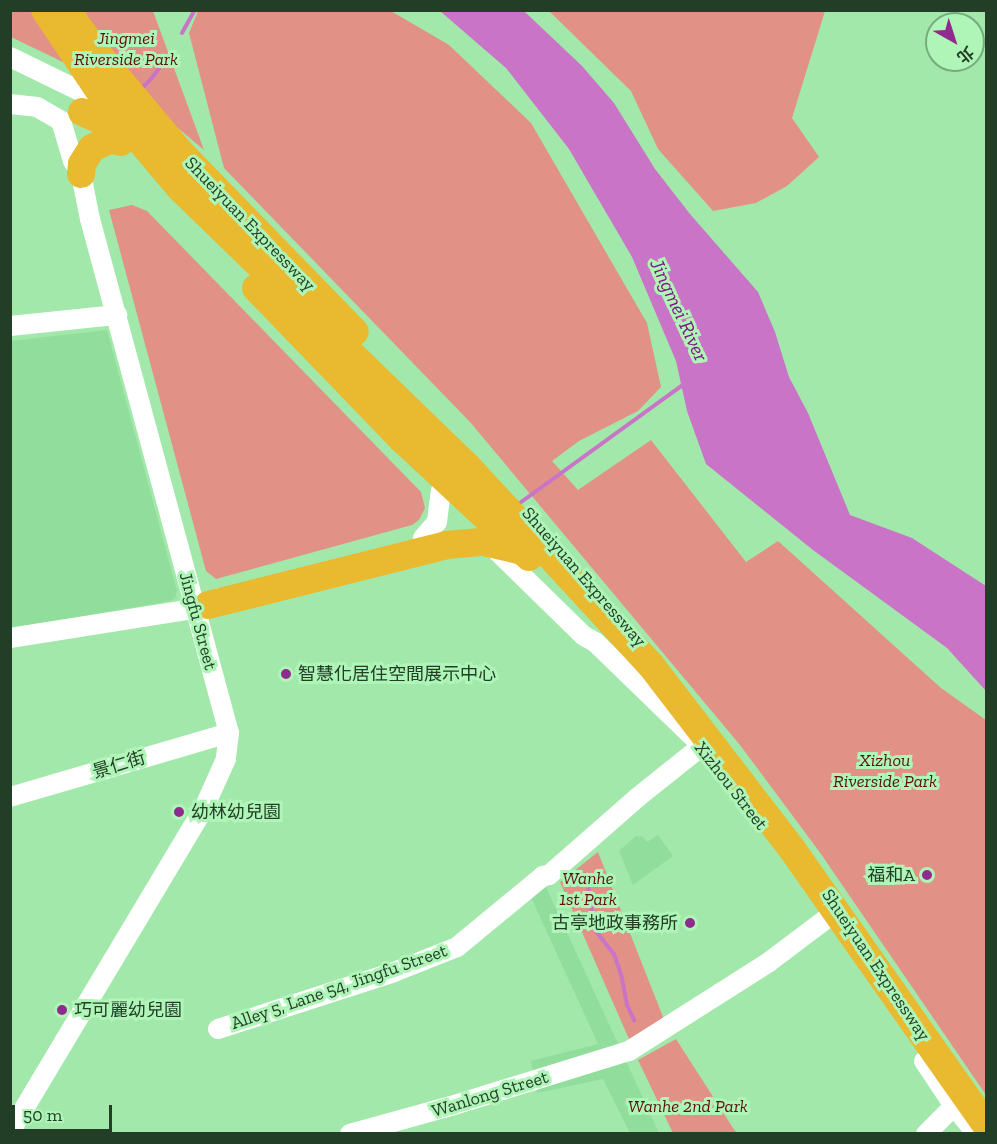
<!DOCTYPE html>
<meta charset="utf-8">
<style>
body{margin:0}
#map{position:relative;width:997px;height:1144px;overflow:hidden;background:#a2e8ab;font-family:"Zilla Slab","Noto Sans TC",serif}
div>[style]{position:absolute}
.built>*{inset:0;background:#91dd9c}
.green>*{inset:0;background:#e29186}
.water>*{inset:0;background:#ca74c7}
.stream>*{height:4px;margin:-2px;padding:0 2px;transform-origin:2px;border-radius:2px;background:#ca74c7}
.minor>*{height:20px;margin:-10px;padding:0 10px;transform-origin:10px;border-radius:10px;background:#fff}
.highway>*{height:28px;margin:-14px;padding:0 14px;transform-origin:14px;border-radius:14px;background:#e9b92f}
.dots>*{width:16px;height:16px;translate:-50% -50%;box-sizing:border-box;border:3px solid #aff5b8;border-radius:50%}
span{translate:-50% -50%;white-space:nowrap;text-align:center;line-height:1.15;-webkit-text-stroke:6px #aff5b8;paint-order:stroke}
.park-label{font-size:18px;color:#5c100d;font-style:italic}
.street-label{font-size:18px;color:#223e26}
.poi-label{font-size:18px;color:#223e26}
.left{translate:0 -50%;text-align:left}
.right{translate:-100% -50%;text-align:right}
.water-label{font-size:20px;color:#7f1480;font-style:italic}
.frame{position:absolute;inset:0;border:12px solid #223e26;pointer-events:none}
.north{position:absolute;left:925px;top:12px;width:60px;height:60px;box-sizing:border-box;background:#aff5b8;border:2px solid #77ac7e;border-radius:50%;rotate:141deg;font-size:16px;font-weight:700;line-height:24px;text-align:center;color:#223e26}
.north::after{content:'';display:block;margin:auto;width:21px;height:27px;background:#902a8f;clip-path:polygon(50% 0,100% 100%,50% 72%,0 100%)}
.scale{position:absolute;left:12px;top:1105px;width:100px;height:27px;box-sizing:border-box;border:3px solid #223e26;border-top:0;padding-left:8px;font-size:18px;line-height:21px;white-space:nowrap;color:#223e26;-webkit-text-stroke:4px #aff5b8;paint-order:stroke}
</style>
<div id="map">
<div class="built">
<i style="clip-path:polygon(107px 330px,177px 591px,175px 598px,170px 601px,11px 629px,10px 341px)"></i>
<i style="clip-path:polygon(658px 835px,673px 856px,633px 885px,619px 851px,636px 836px,643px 837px,647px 842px)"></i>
<i style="clip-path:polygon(546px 887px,659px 1133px,630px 1133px,603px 1079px,537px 1093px,531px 1061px,598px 1044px,530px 895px)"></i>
</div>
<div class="green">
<i style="clip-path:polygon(11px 11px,153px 11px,204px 150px,148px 103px,11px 37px)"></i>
<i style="clip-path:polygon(391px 11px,449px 45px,531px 123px,647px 323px,661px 387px,638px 411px,579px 441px,552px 461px,578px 490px,651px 440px,746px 562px,778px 541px,941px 688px,986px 720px,986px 1095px,821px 854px,740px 745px,470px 422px,224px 168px,189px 33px,198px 11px)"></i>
<i style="clip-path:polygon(549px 11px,825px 11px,792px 118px,819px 157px,787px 186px,756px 203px,713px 211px,658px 149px,631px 91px)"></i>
<i style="clip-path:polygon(132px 205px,147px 211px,421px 492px,425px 508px,419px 520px,412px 525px,216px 579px,206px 571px,109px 210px)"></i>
<i style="clip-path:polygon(598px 852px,665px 1022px,629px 1039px,560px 882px)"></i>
<i style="clip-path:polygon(676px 1039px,733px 1128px,737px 1133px,673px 1133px,638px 1060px)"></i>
</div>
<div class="water">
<i style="clip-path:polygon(440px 11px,524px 11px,582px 66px,614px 103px,655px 169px,690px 214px,758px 292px,775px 332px,789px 377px,808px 413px,850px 515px,912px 538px,986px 586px,986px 691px,947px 648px,813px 550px,706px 464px,687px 411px,676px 361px,632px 257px,569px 149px,506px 68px)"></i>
</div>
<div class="stream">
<i style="left:182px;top:33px;width:26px;rotate:-61deg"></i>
<i style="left:141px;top:89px;width:16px;rotate:-45deg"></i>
<i style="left:152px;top:78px;width:29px;rotate:-54deg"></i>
<i style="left:517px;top:505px;width:206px;rotate:-35.9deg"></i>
<i style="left:586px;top:874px;width:57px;rotate:80.9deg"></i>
<i style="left:595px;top:930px;width:31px;rotate:52deg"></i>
<i style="left:614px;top:954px;width:21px;rotate:71deg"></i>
<i style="left:621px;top:974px;width:32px;rotate:79deg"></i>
<i style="left:627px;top:1005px;width:17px;rotate:65deg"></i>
</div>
<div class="minor">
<i style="left:10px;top:57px;width:108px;rotate:25.9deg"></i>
<i style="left:10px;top:104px;width:27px;rotate:6deg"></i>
<i style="left:37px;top:107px;width:28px;rotate:30deg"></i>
<i style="left:61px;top:121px;width:42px;rotate:73.3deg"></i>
<i style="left:73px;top:161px;width:15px;rotate:58deg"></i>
<i style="left:81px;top:174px;width:46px;rotate:78.7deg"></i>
<i style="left:90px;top:219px;width:532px;rotate:74.87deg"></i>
<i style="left:229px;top:733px;width:26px;rotate:97deg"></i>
<i style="left:226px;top:759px;width:54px;rotate:114.2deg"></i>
<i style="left:204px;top:808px;width:378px;rotate:120.9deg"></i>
<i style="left:10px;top:326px;width:108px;rotate:-5.9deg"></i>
<i style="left:423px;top:538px;width:21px;rotate:-49deg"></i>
<i style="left:437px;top:522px;width:32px;rotate:-83deg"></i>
<i style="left:493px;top:547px;width:127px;rotate:44.4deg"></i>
<i style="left:584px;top:636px;width:13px;rotate:29deg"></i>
<i style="left:595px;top:642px;width:139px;rotate:44.1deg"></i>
<i style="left:10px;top:638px;width:186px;rotate:-9deg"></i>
<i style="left:194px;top:609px;width:15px;rotate:-16deg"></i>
<i style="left:208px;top:605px;width:13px;rotate:-32deg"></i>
<i style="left:10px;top:797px;width:228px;rotate:-16.3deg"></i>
<i style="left:218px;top:1029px;width:185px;rotate:-17.9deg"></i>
<i style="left:394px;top:972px;width:68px;rotate:-21.6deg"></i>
<i style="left:457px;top:947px;width:112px;rotate:-39.5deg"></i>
<i style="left:543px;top:876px;width:6px;rotate:-9deg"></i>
<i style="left:549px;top:875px;width:118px;rotate:-41.2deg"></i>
<i style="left:638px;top:797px;width:82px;rotate:-38.6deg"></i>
<i style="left:924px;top:1061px;width:54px;rotate:56.3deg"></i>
<i style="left:954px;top:1106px;width:36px;rotate:51deg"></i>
<i style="left:350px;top:1134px;width:105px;rotate:-15.5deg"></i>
<i style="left:451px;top:1106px;width:186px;rotate:-17.2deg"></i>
<i style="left:629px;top:1051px;width:166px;rotate:-32.4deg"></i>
<i style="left:769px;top:962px;width:76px;rotate:-37deg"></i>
<i style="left:926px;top:1134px;width:40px;rotate:-45deg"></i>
</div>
<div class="highway">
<i style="left:45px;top:10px;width:106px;rotate:56.2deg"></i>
<i style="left:104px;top:98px;width:119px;rotate:49.8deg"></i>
<i style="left:181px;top:189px;width:398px;rotate:44.1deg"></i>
<i style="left:467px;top:466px;width:270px;rotate:47.3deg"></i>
<i style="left:650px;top:664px;width:233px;rotate:52.5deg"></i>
<i style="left:792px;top:849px;width:337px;rotate:54.9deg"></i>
<i style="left:66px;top:10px;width:66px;rotate:53.7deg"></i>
<i style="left:105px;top:63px;width:115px;rotate:49.9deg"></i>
<i style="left:179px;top:151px;width:252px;rotate:45.8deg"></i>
<i style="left:82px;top:112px;width:24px;rotate:24deg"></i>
<i style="left:104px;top:122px;width:26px;rotate:50deg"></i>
<i style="left:81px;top:174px;width:10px;rotate:-84deg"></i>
<i style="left:82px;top:164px;width:19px;rotate:-58deg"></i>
<i style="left:92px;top:148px;width:19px;rotate:-25deg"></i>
<i style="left:109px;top:140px;width:12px;rotate:5deg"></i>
<i style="left:256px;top:288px;width:211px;rotate:46deg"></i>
<i style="left:403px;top:440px;width:172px;rotate:42.9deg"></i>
<i style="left:208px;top:605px;width:245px;rotate:-14.1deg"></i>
<i style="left:446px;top:545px;width:38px;rotate:-5deg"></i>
<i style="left:484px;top:542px;width:36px;rotate:13deg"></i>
</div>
<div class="dots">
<i style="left:286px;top:674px;background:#902a8f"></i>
<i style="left:179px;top:812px;background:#902a8f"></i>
<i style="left:927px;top:875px;background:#902a8f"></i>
<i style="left:690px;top:923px;background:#902a8f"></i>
<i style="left:62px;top:1010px;background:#902a8f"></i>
</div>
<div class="park-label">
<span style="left:126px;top:49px">Jingmei<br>Riverside Park</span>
<span style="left:885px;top:771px">Xizhou<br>Riverside Park</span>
<span style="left:588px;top:889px">Wanhe<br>1st Park</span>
<span style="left:688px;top:1106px">Wanhe 2nd Park</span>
</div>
<div class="street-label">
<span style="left:250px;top:224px;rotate:46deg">Shueiyuan Expressway</span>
<span style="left:584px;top:577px;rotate:49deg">Shueiyuan Expressway</span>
<span style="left:198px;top:621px;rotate:75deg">Jingfu Street</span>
<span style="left:119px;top:765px;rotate:-17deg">景仁街</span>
<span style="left:731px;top:786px;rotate:52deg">Xizhou Street</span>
<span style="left:876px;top:965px;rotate:56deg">Shueiyuan Expressway</span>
<span style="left:339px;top:987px;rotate:-19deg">Alley 5, Lane 54, Jingfu Street</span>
<span style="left:490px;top:1094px;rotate:-17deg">Wanlong Street</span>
</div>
<div class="poi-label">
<span class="left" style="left:298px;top:674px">智慧化居住空間展示中心</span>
<span class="left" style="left:191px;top:812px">幼林幼兒園</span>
<span class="right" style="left:915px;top:875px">福和A</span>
<span class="right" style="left:678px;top:923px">古亭地政事務所</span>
<span class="left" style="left:74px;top:1010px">巧可麗幼兒園</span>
</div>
<div class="water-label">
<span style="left:679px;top:310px;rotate:65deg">Jingmei River</span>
</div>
<div class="frame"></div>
<div class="north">北</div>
<div class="scale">50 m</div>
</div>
